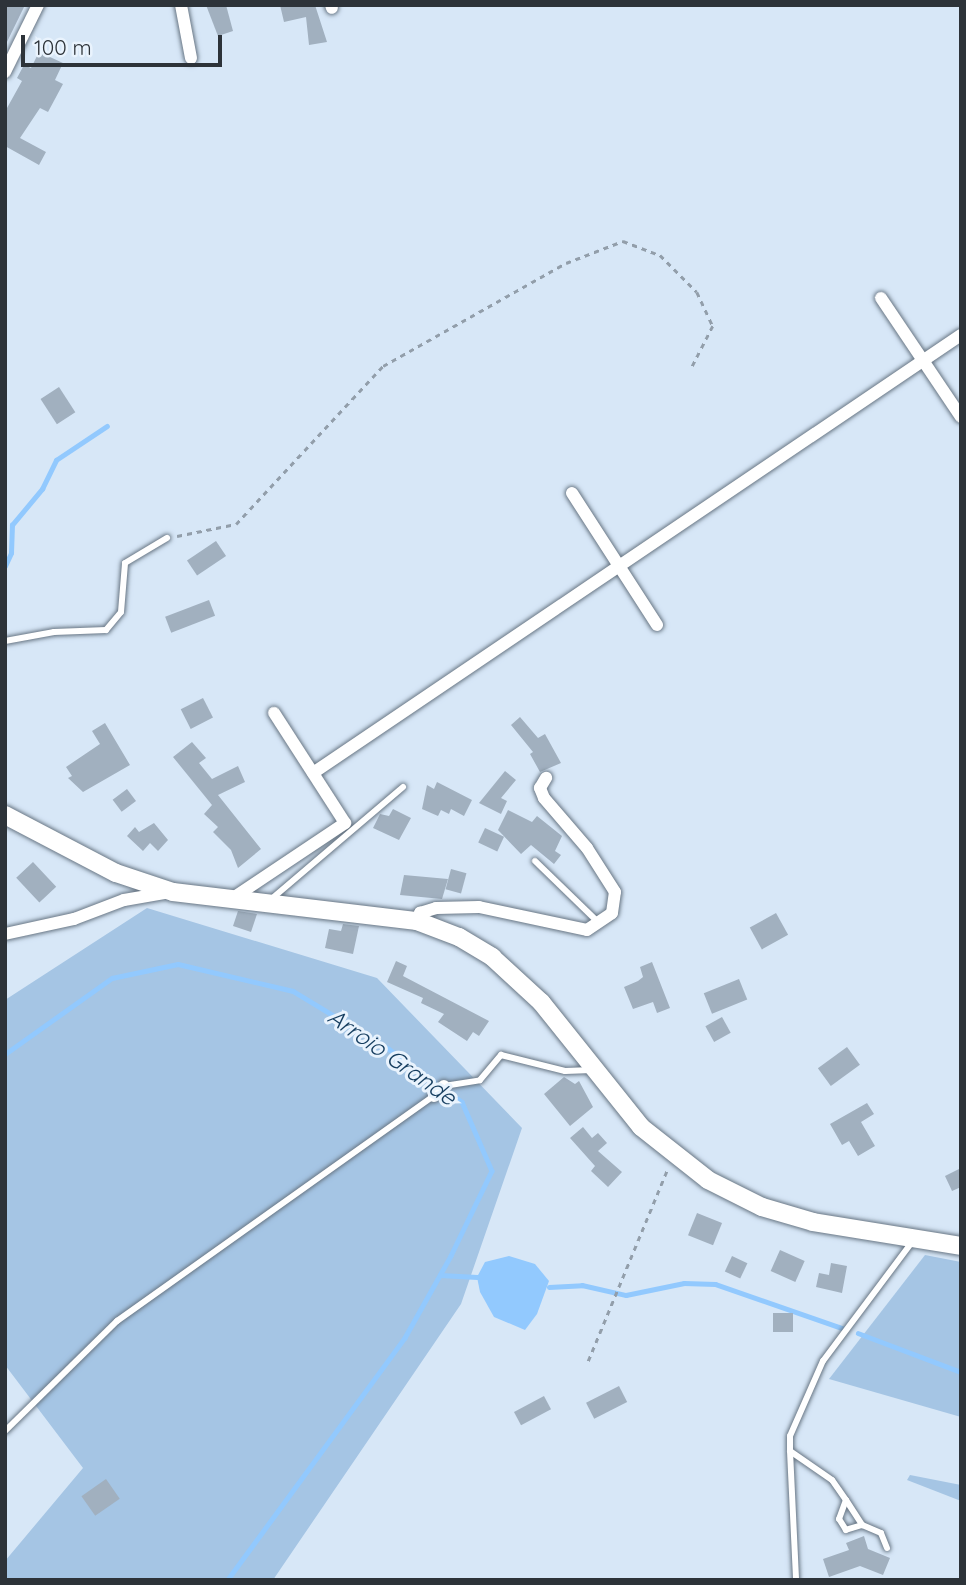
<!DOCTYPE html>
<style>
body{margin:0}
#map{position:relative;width:966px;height:1585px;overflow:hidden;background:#d7e7f7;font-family:Quicksand,sans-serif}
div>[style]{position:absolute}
.green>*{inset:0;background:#a5c5e4}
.water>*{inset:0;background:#92c9fe}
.stream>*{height:4.5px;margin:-2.25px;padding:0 2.25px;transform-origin:2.25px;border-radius:2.25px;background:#92c9fe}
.building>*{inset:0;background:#a1b0bf;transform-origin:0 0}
.path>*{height:2.5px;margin-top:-1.25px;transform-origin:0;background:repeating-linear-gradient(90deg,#929eaa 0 5px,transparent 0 10px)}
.roads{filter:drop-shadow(0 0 2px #687684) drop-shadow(0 0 2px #687684)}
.lane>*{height:6px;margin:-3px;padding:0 3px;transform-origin:3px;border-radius:3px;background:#fff}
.street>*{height:12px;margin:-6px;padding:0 6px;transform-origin:6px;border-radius:6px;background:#fff}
.secondary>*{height:18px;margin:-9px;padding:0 9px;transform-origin:9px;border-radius:9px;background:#fff}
span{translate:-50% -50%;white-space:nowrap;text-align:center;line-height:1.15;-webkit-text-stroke:6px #e9f3fd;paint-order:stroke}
.water-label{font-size:23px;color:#153d5f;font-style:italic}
.frame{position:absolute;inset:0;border:7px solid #2d3339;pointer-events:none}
.scale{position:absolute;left:21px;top:35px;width:201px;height:32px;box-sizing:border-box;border:4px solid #2d3339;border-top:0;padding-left:9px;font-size:21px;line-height:24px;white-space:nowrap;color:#2d3339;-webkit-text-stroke:5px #e9f3fd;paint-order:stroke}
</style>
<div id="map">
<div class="green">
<i style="clip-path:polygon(147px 908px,377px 978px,522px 1128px,461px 1304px,273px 1580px,5px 1580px,5px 1561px,83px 1468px,5px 1365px,5px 1000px)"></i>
<i style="clip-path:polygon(925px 1255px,961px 1262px,961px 1417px,829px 1379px)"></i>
<i style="clip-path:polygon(910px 1475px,961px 1485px,961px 1501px,907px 1480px)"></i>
</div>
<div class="water">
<i style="clip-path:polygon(509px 1256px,535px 1264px,549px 1281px,537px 1314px,525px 1330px,494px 1317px,480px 1292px,477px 1277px,485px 1262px)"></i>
</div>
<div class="stream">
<i style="left:5px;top:566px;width:14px;rotate:-65deg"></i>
<i style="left:11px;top:553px;width:28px;rotate:-88deg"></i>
<i style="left:12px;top:525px;width:47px;rotate:-50.2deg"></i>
<i style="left:42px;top:489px;width:32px;rotate:-64deg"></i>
<i style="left:56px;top:460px;width:61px;rotate:-33.7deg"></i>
<i style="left:5px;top:1054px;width:131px;rotate:-35.4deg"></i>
<i style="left:112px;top:978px;width:67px;rotate:-12deg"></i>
<i style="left:178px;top:964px;width:118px;rotate:13.2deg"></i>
<i style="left:293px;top:991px;width:112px;rotate:31.1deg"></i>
<i style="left:389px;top:1049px;width:90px;rotate:36deg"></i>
<i style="left:462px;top:1102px;width:75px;rotate:66.5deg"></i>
<i style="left:492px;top:1171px;width:94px;rotate:115.8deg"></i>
<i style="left:451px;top:1256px;width:94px;rotate:119.3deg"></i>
<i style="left:405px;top:1338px;width:300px;rotate:126.2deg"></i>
<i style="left:440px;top:1275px;width:37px;rotate:3deg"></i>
<i style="left:549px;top:1287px;width:33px;rotate:-3deg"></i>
<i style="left:582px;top:1285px;width:45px;rotate:12.8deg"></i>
<i style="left:626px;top:1295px;width:59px;rotate:-11.7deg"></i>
<i style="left:684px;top:1283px;width:31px;rotate:2deg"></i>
<i style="left:715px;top:1284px;width:138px;rotate:19.1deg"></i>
<i style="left:858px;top:1333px;width:110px;rotate:20.7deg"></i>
</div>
<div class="building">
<i style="clip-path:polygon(5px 5px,25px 5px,5px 46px)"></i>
<i style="clip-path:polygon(206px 5px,226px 5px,233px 31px,218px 36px)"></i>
<i style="clip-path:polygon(280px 5px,315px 5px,327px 42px,309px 45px,306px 17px,284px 22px)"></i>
<i style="clip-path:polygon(39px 52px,63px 63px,55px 80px,63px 84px,48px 112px,40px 108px,20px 138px,46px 152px,39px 165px,5px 146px,7px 108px,22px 81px,17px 78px,24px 65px,31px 68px)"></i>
<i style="left:59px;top:387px;width:30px;height:22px;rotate:57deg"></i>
<i style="left:216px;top:541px;width:18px;height:35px;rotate:56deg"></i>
<i style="left:209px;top:600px;width:17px;height:47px;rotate:69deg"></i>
<i style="left:203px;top:698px;width:22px;height:25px;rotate:63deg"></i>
<i style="clip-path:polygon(520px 717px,538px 738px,545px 734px,561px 763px,540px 772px,530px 754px,533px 752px,511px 725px)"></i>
<i style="clip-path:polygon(105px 723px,130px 765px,83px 792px,68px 778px,72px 776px,66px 767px,100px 744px,92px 731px)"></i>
<i style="clip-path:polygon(192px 742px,206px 758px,199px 763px,212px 779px,238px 766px,245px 782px,218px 795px,261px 849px,238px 868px,231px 850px,213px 832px,218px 827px,204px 814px,212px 805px,173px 757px)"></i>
<i style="clip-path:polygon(505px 771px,516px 780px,501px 798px,507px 801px,501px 814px,479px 803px)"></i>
<i style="clip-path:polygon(437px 782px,472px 800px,464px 816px,451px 809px,449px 814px,441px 810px,438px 816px,422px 809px,427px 785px,434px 789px)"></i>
<i style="left:127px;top:789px;width:15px;height:18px;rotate:53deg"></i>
<i style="clip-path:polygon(393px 809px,411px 818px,399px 840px,373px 828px,380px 814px,389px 816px)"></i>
<i style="clip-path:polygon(508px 810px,532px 822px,537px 816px,562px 836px,555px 851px,561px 855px,554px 864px,531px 845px,521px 854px,498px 830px)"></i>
<i style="clip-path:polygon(154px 823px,168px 840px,158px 851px,150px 843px,143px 851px,127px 836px,135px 827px,139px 832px)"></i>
<i style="left:485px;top:828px;width:21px;height:16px;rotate:25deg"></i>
<i style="left:33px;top:862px;width:34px;height:23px;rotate:47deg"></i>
<i style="left:451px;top:869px;width:16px;height:21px;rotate:15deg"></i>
<i style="clip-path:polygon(404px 875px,448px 879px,442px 899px,400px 895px)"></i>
<i style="clip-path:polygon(238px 911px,257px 914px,251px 932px,233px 926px)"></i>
<i style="left:776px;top:913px;width:25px;height:30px;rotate:61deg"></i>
<i style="clip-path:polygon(343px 924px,359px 926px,353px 954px,325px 948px,329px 929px,341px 931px)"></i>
<i style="clip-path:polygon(396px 961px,407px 966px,403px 976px,489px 1021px,479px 1036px,473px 1032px,467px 1041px,438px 1022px,444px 1014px,421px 1003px,423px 998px,387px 982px)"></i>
<i style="clip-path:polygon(652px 962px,670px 1008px,657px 1013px,653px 1002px,633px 1009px,624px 987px,638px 981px,643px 977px,640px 967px)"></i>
<i style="left:739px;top:979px;width:22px;height:38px;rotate:68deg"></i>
<i style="left:722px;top:1017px;width:18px;height:19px;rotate:61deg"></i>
<i style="left:847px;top:1047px;width:22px;height:36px;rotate:54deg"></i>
<i style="clip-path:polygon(564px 1077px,575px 1084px,579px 1081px,593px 1107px,570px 1126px,544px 1094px)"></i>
<i style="clip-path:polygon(867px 1103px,874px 1114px,861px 1122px,875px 1146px,858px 1156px,849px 1141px,842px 1145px,830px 1124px)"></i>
<i style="clip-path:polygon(583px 1127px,592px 1138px,598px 1133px,607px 1143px,598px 1151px,622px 1172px,608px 1187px,591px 1171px,595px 1166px,570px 1138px)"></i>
<i style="clip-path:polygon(961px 1168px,961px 1187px,952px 1191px,945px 1176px)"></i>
<i style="left:697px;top:1213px;width:27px;height:24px;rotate:22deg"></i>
<i style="left:780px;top:1250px;width:27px;height:23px;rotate:24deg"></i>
<i style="left:732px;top:1256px;width:17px;height:17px;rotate:25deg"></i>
<i style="clip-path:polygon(831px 1263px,847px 1266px,842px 1293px,816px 1287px,819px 1273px,829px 1275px)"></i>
<i style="left:773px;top:1313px;width:20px;height:19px"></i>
<i style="left:619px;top:1386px;width:18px;height:37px;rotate:63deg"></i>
<i style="left:544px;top:1396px;width:15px;height:34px;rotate:62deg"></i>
<i style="left:106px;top:1479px;width:24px;height:30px;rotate:55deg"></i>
<i style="clip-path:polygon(864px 1536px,868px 1549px,890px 1558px,883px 1575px,860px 1566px,829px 1577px,823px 1559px,849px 1550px,846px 1543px)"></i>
</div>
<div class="path">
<i style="left:177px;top:536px;width:60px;rotate:-11.5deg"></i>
<i style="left:236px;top:524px;width:216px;rotate:-47.1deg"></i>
<i style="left:383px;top:366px;width:210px;rotate:-29.4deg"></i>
<i style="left:566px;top:263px;width:61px;rotate:-21.1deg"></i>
<i style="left:623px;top:241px;width:40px;rotate:21deg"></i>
<i style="left:660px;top:255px;width:52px;rotate:45deg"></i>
<i style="left:697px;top:292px;width:38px;rotate:65deg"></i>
<i style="left:713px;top:326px;width:48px;rotate:117.1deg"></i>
<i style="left:588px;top:1361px;width:209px;rotate:-67.5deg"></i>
</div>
<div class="roads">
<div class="lane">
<i style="left:5px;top:641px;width:50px;rotate:-10.4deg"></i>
<i style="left:54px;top:632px;width:52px;rotate:-2.2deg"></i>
<i style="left:106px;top:630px;width:23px;rotate:-50deg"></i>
<i style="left:121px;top:612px;width:49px;rotate:-85.3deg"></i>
<i style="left:125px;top:563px;width:49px;rotate:-30.8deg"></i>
<i style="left:535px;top:861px;width:89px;rotate:44.1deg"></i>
<i style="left:269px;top:901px;width:176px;rotate:-40.4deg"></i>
<i style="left:444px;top:1086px;width:36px;rotate:-9deg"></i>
<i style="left:480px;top:1080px;width:33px;rotate:-50deg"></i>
<i style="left:501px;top:1055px;width:66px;rotate:14deg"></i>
<i style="left:565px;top:1071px;width:27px;rotate:-2deg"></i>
<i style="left:5px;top:1431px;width:157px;rotate:-44.5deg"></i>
<i style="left:117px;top:1321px;width:389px;rotate:-35.4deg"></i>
<i style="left:790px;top:1451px;width:129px;rotate:87.3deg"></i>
<i style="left:846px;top:1500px;width:30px;rotate:57deg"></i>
<i style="left:887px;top:1548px;width:16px;rotate:-112deg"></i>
<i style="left:881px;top:1533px;width:21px;rotate:-157deg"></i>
<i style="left:862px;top:1525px;width:17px;rotate:163deg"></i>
<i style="left:846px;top:1530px;width:13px;rotate:-122deg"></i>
<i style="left:839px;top:1519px;width:20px;rotate:-70deg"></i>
<i style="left:846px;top:1500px;width:24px;rotate:-125deg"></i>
<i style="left:832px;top:1480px;width:51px;rotate:-145.4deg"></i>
<i style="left:790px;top:1451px;width:15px;rotate:-90deg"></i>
<i style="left:790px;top:1436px;width:82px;rotate:-66.3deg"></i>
<i style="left:823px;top:1361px;width:149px;rotate:-53.2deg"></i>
</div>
<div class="street">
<i style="left:181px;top:5px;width:54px;rotate:79.3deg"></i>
<i style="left:331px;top:5px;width:3px;rotate:72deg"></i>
<i style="left:5px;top:72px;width:75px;rotate:-63.8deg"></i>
<i style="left:881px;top:298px;width:143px;rotate:56.1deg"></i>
<i style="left:572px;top:493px;width:157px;rotate:57.2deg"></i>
<i style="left:313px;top:773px;width:782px;rotate:-34.06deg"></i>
<i style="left:233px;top:898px;width:135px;rotate:-33.8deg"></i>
<i style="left:345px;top:823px;width:131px;rotate:-122.8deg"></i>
<i style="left:417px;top:921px;width:9px;rotate:-69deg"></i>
<i style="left:420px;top:913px;width:17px;rotate:-17deg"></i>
<i style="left:436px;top:908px;width:43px;rotate:-1.3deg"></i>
<i style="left:479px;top:907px;width:110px;rotate:12deg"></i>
<i style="left:587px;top:930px;width:30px;rotate:-34deg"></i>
<i style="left:612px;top:913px;width:21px;rotate:-82deg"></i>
<i style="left:615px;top:892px;width:52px;rotate:-122.5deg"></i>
<i style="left:587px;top:848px;width:66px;rotate:-130.7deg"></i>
<i style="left:544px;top:798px;width:11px;rotate:-112deg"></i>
<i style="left:540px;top:788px;width:12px;rotate:-59deg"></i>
<i style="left:5px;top:934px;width:71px;rotate:-12.3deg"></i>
<i style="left:74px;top:919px;width:53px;rotate:-20.8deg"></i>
<i style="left:124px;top:900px;width:48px;rotate:-9.7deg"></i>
<i style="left:434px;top:1096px;width:14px;rotate:-45deg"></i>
</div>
<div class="secondary">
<i style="left:5px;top:815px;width:125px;rotate:27.6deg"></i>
<i style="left:116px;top:873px;width:60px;rotate:18.4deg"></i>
<i style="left:173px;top:892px;width:246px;rotate:6.8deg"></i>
<i style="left:417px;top:921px;width:45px;rotate:20.9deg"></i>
<i style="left:459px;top:937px;width:39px;rotate:31deg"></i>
<i style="left:492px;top:957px;width:67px;rotate:42.6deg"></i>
<i style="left:541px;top:1002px;width:160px;rotate:51.3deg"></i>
<i style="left:641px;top:1127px;width:85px;rotate:38.3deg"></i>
<i style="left:708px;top:1180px;width:60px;rotate:26.6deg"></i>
<i style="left:762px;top:1207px;width:53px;rotate:16.4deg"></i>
<i style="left:813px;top:1222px;width:150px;rotate:9.2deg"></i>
</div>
</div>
<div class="water-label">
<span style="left:392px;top:1057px;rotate:35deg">Arroio Grande</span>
</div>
<div class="frame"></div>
<div class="scale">100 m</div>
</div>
